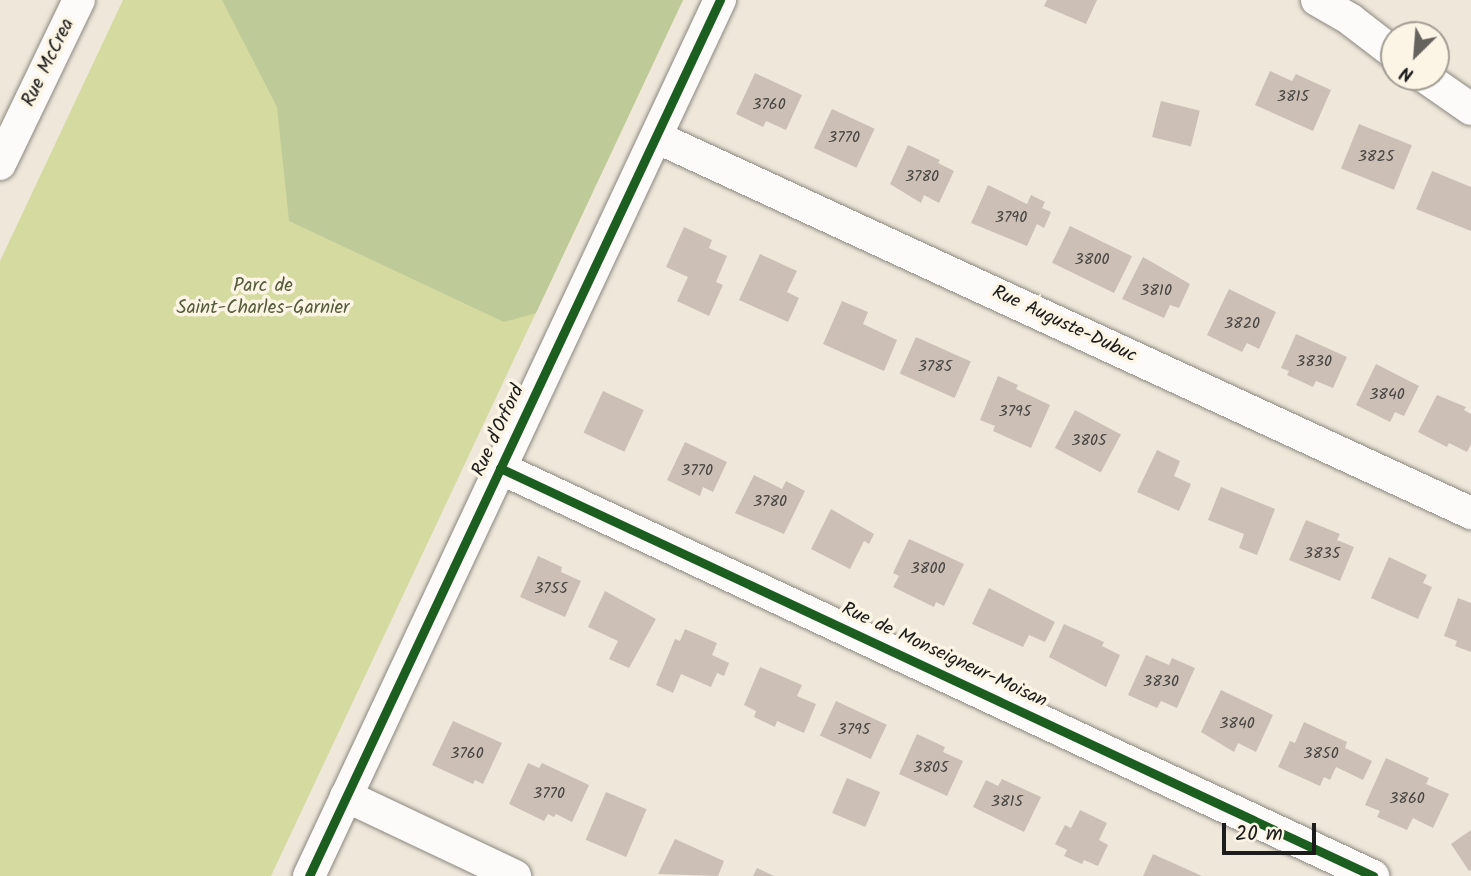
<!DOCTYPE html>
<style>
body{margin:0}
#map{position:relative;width:1471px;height:876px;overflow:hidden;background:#efe7da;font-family:Kalam,sans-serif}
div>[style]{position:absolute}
.green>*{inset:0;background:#d5daa1}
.forest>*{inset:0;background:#bfca99}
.building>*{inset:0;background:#ccc0b6;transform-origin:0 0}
.roads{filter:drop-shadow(0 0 2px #8c8881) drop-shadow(0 0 2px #8c8881)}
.street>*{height:32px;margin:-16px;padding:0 16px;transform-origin:16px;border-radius:16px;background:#fdfbf9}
.cycleway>*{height:9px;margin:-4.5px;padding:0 4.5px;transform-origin:4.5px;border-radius:4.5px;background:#1b5e20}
span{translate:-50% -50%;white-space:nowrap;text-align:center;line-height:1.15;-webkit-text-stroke:7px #fcf5e5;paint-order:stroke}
.number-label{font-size:16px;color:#484542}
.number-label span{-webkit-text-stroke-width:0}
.street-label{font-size:19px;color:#1c1c1c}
.park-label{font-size:19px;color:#555b3a}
.north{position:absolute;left:1380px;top:21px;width:70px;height:70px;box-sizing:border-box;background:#fcf5e5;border:2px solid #a29e95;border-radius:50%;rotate:205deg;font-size:19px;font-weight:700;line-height:28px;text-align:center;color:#1c1c1c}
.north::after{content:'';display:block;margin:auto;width:24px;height:32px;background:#66635e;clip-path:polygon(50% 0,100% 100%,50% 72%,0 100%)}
.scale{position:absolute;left:1222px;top:823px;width:94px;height:32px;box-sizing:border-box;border:4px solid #1c1c1c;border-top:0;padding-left:9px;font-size:21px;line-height:24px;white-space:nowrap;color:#1c1c1c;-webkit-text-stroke:5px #fcf5e5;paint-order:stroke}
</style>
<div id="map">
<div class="green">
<i style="clip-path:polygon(123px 0,683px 0,271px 876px,0 876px,0 261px)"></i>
</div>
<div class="forest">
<i style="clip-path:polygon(222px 0,683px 0,536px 313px,504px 322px,289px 221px,277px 107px)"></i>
</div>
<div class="building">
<i style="clip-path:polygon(1047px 0,1097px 0,1086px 24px,1044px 6px)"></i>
<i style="clip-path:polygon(1270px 71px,1292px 81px,1296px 74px,1331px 90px,1313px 131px,1255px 105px)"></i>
<i style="clip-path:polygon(755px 73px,802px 95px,786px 130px,766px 121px,763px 127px,736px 114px)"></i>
<i style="left:1161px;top:101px;width:40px;height:37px;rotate:14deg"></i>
<i style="left:832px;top:109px;width:47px;height:43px;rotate:25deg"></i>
<i style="left:1359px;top:124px;width:57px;height:48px;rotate:22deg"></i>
<i style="clip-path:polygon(908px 145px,940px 160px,938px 163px,954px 171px,939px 203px,924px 195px,921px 203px,890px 184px)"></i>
<i style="clip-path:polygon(1432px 171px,1471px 187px,1471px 231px,1416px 209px)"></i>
<i style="clip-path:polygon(988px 185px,1027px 204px,1031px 195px,1045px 202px,1042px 208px,1051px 212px,1044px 228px,1037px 224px,1027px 246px,971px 223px)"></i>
<i style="left:1070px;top:226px;width:69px;height:41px;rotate:26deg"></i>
<i style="clip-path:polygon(684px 227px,712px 240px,709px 248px,727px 256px,716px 282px,723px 285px,709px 316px,677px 301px,688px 277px,666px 267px)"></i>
<i style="clip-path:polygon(760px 254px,797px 271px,787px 292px,799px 298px,788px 322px,739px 300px)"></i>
<i style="clip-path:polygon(1143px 257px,1190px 284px,1179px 308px,1170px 305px,1164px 318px,1122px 299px)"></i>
<i style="clip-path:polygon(1229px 289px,1276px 312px,1259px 349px,1247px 343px,1242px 352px,1207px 335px)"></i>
<i style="clip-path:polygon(842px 301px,868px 312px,863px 324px,897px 340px,884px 371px,823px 344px)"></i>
<i style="clip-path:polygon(1296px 334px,1347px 357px,1333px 388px,1316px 381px,1313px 387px,1287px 375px,1289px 371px,1281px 368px)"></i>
<i style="left:916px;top:337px;width:60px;height:40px;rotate:24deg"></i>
<i style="clip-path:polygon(1376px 364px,1419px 386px,1404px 416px,1395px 412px,1390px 422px,1356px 405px)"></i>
<i style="clip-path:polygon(998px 376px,1018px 385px,1016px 389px,1050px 405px,1031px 448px,993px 431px,995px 426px,980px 420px)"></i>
<i style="left:603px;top:391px;width:45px;height:46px;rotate:25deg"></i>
<i style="clip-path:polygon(1437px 395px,1466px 407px,1464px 410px,1471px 414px,1471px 444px,1467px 452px,1449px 443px,1447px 447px,1418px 432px)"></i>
<i style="left:1075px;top:410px;width:52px;height:43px;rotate:28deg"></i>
<i style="clip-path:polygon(685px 442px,727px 462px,713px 492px,703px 487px,700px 496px,667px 480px)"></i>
<i style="clip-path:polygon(1157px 450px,1180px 461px,1174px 476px,1191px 484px,1179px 511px,1137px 492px)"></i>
<i style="clip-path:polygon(754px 475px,782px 489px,786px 481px,805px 491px,784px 534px,735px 513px)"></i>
<i style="clip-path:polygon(1221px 487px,1275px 509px,1257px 555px,1239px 548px,1244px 534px,1208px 520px)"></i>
<i style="clip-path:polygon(831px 509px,874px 534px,869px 544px,864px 541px,850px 569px,811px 549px)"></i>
<i style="clip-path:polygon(1306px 520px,1340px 534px,1337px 540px,1354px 547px,1340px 581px,1289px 560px)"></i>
<i style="clip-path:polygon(909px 539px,964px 564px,944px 606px,936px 602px,934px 607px,893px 587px,899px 576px,893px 573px)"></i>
<i style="clip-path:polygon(538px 556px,562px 567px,561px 572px,581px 581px,565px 617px,520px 597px)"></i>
<i style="clip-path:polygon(1389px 557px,1427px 575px,1423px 583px,1432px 587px,1418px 619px,1371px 598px)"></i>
<i style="clip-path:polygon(989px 588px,1055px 622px,1045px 642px,1029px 635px,1023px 647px,972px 624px)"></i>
<i style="clip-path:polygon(605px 591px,656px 619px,629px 668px,609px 659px,618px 641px,588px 627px)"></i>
<i style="clip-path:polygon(1458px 598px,1471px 603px,1471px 652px,1455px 646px,1457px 641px,1444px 636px)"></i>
<i style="clip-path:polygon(1064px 624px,1104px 642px,1102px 646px,1120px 655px,1106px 687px,1049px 657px)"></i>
<i style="clip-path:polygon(685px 629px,717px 643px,712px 655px,729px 663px,724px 676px,717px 673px,711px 687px,681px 674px,673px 693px,656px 685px,675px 639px,680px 641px)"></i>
<i style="clip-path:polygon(1146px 655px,1169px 665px,1172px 658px,1195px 668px,1177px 708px,1161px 701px,1157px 708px,1128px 695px)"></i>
<i style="clip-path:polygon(760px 667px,802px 685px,797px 696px,816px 704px,804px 733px,777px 721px,775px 727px,754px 717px,756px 711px,744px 705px)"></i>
<i style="clip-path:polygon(1221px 690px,1273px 715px,1256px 752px,1238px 743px,1234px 752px,1201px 732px)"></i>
<i style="left:836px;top:701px;width:56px;height:38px;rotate:25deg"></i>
<i style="clip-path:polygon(453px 721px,502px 743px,483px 784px,475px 780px,473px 784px,432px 765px)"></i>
<i style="clip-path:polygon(1304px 722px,1347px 742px,1345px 748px,1372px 761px,1363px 780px,1336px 767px,1330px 780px,1324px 777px,1320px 786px,1278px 767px,1290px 741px,1295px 743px)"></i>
<i style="clip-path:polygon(917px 734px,945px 747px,943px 752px,963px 761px,947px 796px,899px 774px)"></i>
<i style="clip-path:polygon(1386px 758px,1429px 778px,1426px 784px,1449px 794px,1433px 828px,1413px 818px,1407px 830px,1377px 817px,1380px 811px,1365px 805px)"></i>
<i style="clip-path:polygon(528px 763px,539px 768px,542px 763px,589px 785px,572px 822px,556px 814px,554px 817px,548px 814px,544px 821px,509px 804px)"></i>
<i style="left:847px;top:778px;width:36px;height:38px;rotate:23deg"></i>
<i style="clip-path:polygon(1002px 779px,1041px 797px,1024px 832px,973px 807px,986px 780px,998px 786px)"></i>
<i style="left:606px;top:792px;width:44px;height:52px;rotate:23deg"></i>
<i style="clip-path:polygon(1080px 810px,1107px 823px,1099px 840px,1108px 845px,1098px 866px,1084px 860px,1082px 864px,1064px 856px,1067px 850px,1055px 844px,1065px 825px,1071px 828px)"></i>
<i style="clip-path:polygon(1471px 830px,1471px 870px,1469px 871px,1451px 844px)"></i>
<i style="clip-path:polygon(675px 839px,724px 861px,718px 876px,658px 874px)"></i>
<i style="clip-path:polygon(1153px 854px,1202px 876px,1143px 876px)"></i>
<i style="clip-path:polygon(757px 868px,774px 876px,753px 876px)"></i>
</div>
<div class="roads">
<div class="street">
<i style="left:1317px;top:0;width:39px;rotate:30deg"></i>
<i style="left:1351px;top:20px;width:54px;rotate:37.5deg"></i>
<i style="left:1425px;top:77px;width:56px;rotate:34.8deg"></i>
<i style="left:656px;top:137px;width:898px;rotate:24.77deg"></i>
<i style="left:0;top:164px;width:182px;rotate:-64.3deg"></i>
<i style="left:500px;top:468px;width:964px;rotate:25.05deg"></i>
<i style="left:346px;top:796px;width:187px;rotate:25.3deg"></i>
<i style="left:309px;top:876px;width:968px;rotate:-64.87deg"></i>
</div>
</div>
<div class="cycleway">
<i style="left:500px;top:468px;width:964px;rotate:25.05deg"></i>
<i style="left:309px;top:876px;width:968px;rotate:-64.87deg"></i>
</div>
<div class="number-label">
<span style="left:1293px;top:97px">3815</span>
<span style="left:769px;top:105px">3760</span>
<span style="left:844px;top:138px">3770</span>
<span style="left:1376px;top:157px">3825</span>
<span style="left:922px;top:177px">3780</span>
<span style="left:1011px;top:218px">3790</span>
<span style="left:1092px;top:260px">3800</span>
<span style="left:1156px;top:291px">3810</span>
<span style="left:1242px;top:324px">3820</span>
<span style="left:1314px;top:362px">3830</span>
<span style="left:935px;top:367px">3785</span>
<span style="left:1387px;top:395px">3840</span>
<span style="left:1015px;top:412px">3795</span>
<span style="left:1089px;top:441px">3805</span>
<span style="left:697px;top:471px">3770</span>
<span style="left:770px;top:502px">3780</span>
<span style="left:1322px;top:554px">3835</span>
<span style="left:928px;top:569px">3800</span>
<span style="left:551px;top:589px">3755</span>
<span style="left:1161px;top:682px">3830</span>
<span style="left:1237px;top:724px">3840</span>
<span style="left:854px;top:730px">3795</span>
<span style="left:467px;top:754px">3760</span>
<span style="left:1321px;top:754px">3850</span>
<span style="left:931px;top:768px">3805</span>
<span style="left:549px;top:794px">3770</span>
<span style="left:1407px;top:799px">3860</span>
<span style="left:1007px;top:802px">3815</span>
</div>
<div class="street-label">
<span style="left:49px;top:63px;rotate:-64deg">Rue McCrea</span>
<span style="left:1064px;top:325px;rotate:25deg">Rue Auguste-Dubuc</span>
<span style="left:499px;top:431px;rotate:-65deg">Rue d'Orford</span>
<span style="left:944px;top:656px;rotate:25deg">Rue de Monseigneur-Moisan</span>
</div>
<div class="park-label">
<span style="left:263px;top:298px">Parc de<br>Saint-Charles-Garnier</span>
</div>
<div class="north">N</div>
<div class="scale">20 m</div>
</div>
